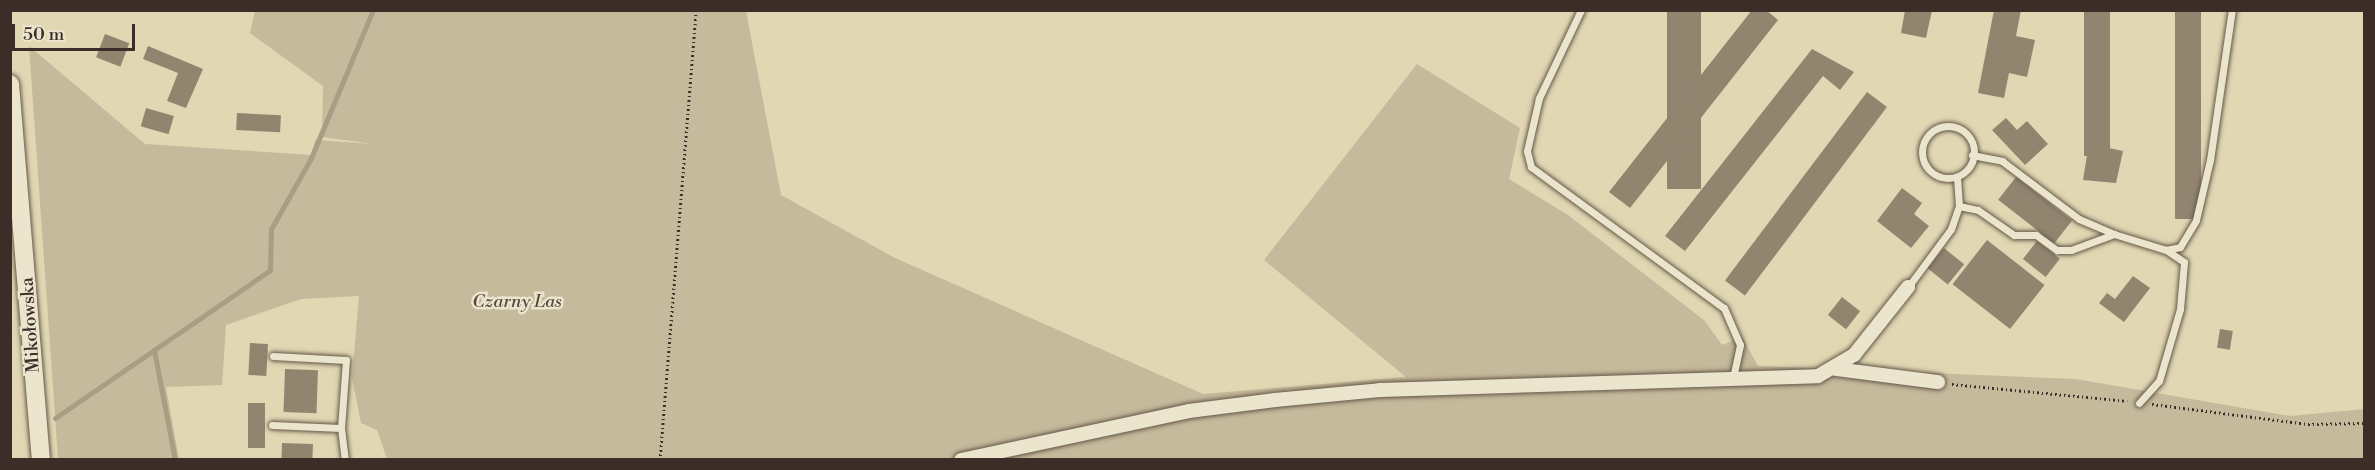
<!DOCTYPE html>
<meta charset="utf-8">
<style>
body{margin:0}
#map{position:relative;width:2375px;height:470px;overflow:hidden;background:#e1d7b2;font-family:"Libre Bodoni",serif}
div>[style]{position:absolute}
.green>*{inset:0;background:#c5ba9b}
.stream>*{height:5px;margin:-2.5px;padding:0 2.5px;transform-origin:2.5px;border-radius:2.5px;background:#a99d83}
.building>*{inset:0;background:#928570;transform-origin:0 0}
.path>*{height:3px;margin-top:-1.5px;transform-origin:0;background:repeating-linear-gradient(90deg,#3c2d28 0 1.5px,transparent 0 4.5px)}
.roads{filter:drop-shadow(0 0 2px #65584a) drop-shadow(0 0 2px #65584a)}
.lane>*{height:7px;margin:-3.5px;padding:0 3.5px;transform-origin:3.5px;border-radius:3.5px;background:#ece5cd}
.lane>.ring{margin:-3.5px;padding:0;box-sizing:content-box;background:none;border:7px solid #ece5cd;border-radius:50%}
.street>*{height:14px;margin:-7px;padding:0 7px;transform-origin:7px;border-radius:7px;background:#ece5cd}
.secondary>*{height:18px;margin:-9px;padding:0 9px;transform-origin:9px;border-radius:9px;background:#ece5cd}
span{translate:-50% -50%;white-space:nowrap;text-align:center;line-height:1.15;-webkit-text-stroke:5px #ece5cd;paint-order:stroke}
.park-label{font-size:18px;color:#57493f;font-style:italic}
.street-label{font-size:18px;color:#3c2d28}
.frame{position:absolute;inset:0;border:12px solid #3c2d28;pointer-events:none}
.scale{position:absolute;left:12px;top:24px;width:123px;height:27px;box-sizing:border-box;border:3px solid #3c2d28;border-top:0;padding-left:8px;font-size:18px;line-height:21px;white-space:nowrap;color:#3c2d28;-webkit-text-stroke:4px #ece5cd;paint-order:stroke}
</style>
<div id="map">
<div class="green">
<i style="clip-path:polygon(255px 11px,746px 11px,781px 195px,895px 258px,1203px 394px,1406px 377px,1264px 260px,1417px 64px,1520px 128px,1509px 179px,1568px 215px,1705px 321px,1722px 345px,1742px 337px,1758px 366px,2076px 379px,2290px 416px,2364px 409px,2364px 459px,387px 459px,377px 430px,361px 423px,352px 378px,359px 296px,301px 299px,226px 325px,222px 385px,166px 387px,179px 459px,58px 459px,29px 46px,145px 144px,312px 155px,315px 140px,374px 144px,322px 137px,323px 86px,250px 33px)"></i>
</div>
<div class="stream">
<i style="left:154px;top:350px;width:112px;rotate:79.2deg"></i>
<i style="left:55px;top:418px;width:261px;rotate:-34.5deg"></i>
<i style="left:270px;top:270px;width:41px;rotate:-88.6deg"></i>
<i style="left:271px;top:229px;width:81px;rotate:-60.6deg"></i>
<i style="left:311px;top:158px;width:160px;rotate:-67.3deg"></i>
</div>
<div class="building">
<i style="left:1667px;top:10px;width:34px;height:179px"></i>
<i style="clip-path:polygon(1752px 10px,1766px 10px,1778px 20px,1630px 208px,1609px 192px)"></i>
<i style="clip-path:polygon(1905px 10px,1932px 10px,1926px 38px,1901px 33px)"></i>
<i style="clip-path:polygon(1994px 10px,2021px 10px,2016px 36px,2035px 40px,2027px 77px,2009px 73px,2004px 98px,1978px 93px)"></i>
<i style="left:2084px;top:10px;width:26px;height:146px"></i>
<i style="left:2175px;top:10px;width:26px;height:209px"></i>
<i style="left:105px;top:34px;width:26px;height:25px;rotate:21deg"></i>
<i style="clip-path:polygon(148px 46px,203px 69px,186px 108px,167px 101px,178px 73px,143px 59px)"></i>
<i style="clip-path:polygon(1812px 49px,1854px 72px,1840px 90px,1823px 76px,1685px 251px,1665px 236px)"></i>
<i style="left:1867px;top:92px;width:25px;height:236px;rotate:37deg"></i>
<i style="left:146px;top:108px;width:29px;height:19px;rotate:16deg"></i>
<i style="left:237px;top:113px;width:44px;height:17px;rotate:3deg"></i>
<i style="clip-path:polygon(2006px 118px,2017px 130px,2027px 121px,2048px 144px,2025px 165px,1992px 130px)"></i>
<i style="clip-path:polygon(2109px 148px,2123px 151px,2116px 183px,2083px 180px,2088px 149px)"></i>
<i style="left:2016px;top:177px;width:71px;height:29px;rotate:38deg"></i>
<i style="clip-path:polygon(1902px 188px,1922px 203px,1914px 214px,1929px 226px,1911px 248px,1877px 221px)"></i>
<i style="left:1987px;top:240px;width:73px;height:56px;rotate:38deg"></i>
<i style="left:2037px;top:241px;width:29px;height:23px;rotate:38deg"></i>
<i style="left:1944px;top:248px;width:26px;height:26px;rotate:39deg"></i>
<i style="clip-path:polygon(2133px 276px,2150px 288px,2124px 322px,2099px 303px,2107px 293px,2115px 299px)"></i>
<i style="left:1842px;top:297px;width:23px;height:23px;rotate:38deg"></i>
<i style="left:2220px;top:329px;width:13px;height:19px;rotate:9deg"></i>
<i style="left:250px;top:343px;width:18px;height:32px;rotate:3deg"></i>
<i style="left:285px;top:369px;width:33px;height:43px;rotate:2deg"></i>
<i style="left:248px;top:403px;width:17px;height:45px"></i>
<i style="left:282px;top:443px;width:31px;height:17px;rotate:2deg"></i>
</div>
<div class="path">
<i style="left:1952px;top:384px;width:176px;rotate:5.5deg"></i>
<i style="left:2152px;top:404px;width:157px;rotate:7.3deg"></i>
<i style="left:2308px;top:424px;width:56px;rotate:-1deg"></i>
<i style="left:660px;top:460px;width:451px;rotate:-85.4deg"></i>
</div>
<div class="roads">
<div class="lane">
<i style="left:1581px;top:10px;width:98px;rotate:115.5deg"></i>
<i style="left:1539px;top:98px;width:54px;rotate:102.8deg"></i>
<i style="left:1527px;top:151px;width:16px;rotate:76deg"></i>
<i style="left:1531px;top:167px;width:239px;rotate:36.2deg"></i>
<i style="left:1724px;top:308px;width:40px;rotate:66.6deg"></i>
<i style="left:1740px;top:345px;width:33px;rotate:102deg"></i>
<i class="ring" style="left:1922px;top:126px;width:45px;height:45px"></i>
<i style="left:1972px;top:155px;width:31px;rotate:11deg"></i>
<i style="left:2002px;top:161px;width:96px;rotate:37deg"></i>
<i style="left:2079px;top:219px;width:38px;rotate:23deg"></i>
<i style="left:2114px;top:234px;width:54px;rotate:17.1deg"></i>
<i style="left:2166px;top:250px;width:14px;rotate:-12deg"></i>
<i style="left:2180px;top:247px;width:31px;rotate:-59deg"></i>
<i style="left:2196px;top:220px;width:62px;rotate:-76.9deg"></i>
<i style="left:2210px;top:160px;width:152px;rotate:-81.7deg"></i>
<i style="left:1959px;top:206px;width:19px;rotate:12deg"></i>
<i style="left:1978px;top:210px;width:44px;rotate:34.8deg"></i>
<i style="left:2014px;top:235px;width:22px"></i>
<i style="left:2036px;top:235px;width:26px;rotate:36deg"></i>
<i style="left:2057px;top:250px;width:14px"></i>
<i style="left:2071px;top:250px;width:46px;rotate:-20.4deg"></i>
<i style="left:1908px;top:287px;width:72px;rotate:-53.4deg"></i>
<i style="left:1951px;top:229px;width:24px;rotate:-71deg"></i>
<i style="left:1959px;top:206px;width:29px;rotate:-94deg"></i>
<i style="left:273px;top:356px;width:73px;rotate:3.1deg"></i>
<i style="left:346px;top:360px;width:68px;rotate:94.2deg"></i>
<i style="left:341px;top:428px;width:32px;rotate:83deg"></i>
<i style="left:2139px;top:403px;width:30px;rotate:-48deg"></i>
<i style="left:2159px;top:381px;width:75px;rotate:-73.7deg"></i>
<i style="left:2180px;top:309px;width:47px;rotate:-85.1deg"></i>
<i style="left:2184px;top:262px;width:22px;rotate:-146deg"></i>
<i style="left:272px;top:425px;width:69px;rotate:2.5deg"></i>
</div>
<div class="street">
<i style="left:1836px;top:369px;width:103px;rotate:7.3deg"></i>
<i style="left:961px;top:460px;width:233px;rotate:-12.1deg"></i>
<i style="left:1189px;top:411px;width:87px;rotate:-7.3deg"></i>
<i style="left:1275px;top:400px;width:105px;rotate:-5.4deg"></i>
<i style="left:1380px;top:390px;width:438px;rotate:-1.8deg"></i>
<i style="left:1818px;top:376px;width:42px;rotate:-30.3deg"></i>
<i style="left:1854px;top:355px;width:87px;rotate:-51.5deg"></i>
</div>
<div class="secondary">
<i style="left:10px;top:84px;width:377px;rotate:85.3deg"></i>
</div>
</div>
<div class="park-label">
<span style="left:517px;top:302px">Czarny Las</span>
</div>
<div class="street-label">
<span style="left:31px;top:325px;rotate:-94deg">Mikołowska</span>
</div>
<div class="frame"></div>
<div class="scale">50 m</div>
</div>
